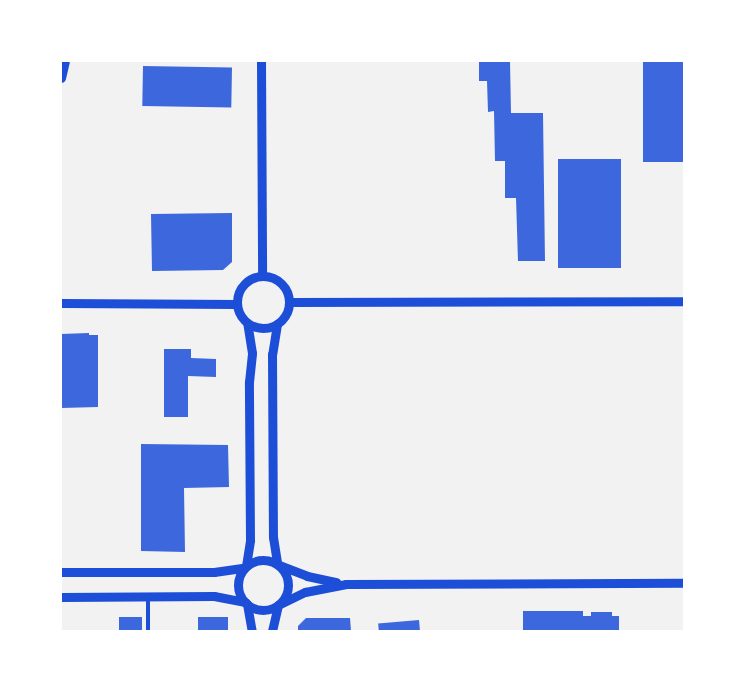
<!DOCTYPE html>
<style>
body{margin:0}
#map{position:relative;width:745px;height:692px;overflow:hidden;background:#f2f2f2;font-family:"Golos Text",sans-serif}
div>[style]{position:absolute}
.building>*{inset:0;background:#3d67dc;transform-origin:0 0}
.service>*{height:4px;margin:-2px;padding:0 2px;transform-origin:2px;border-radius:2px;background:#1d4ed8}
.tertiary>*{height:9px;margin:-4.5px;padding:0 4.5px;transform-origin:4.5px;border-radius:4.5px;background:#1d4ed8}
.tertiary>.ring{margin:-4.5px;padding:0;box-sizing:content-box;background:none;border:9px solid #1d4ed8;border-radius:50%}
span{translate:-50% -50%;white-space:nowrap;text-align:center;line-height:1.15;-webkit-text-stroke:5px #fff;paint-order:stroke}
.frame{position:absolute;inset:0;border:62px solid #fff;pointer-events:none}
</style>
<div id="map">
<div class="building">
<i style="clip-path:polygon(479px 61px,510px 61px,511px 113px,543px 113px,545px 261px,518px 261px,516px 198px,505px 198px,505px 161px,495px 161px,494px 111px,488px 112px,487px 81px,479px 81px)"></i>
<i style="left:643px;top:61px;width:41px;height:101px"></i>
<i style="left:143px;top:66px;width:89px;height:40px;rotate:1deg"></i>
<i style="left:621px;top:159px;width:109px;height:63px;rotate:90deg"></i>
<i style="clip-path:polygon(232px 213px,232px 262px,223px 270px,152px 271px,151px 214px)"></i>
<i style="clip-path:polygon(89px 333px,89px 335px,98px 335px,98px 407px,61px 408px,61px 334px)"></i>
<i style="clip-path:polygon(164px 349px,191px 349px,191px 358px,216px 359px,216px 377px,188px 376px,188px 417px,164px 417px)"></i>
<i style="clip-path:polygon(141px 444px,228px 445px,229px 487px,184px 488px,185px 552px,141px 551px)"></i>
<i style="clip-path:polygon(523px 611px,583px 611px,583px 616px,591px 616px,591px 612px,612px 612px,612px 616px,619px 616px,619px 631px,523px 631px)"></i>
<i style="left:119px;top:617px;width:23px;height:14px"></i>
<i style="left:198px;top:617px;width:30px;height:14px"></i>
<i style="clip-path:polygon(306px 618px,350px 618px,351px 631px,298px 631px,298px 626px)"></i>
<i style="left:419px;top:620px;width:11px;height:41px;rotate:85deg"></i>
</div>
<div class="service">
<i style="left:148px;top:598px;width:33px;rotate:90deg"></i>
</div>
<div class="tertiary">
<i style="left:261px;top:61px;width:215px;rotate:89.7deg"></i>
<i style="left:61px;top:78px;width:17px;rotate:-77deg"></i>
<i class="ring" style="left:237px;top:276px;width:43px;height:43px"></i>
<i style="left:289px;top:302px;width:395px;rotate:-0.1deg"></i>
<i style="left:61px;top:303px;width:176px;rotate:0.3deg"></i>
<i style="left:277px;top:324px;width:30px;rotate:99deg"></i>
<i style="left:272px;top:354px;width:183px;rotate:89.7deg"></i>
<i style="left:273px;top:537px;width:26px;rotate:81deg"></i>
<i class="ring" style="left:238px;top:560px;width:41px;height:41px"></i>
<i style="left:279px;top:565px;width:30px;rotate:21deg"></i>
<i style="left:307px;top:576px;width:30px;rotate:12deg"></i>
<i style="left:246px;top:566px;width:26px;rotate:-81deg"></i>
<i style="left:250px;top:540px;width:158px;rotate:-90.4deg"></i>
<i style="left:249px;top:382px;width:29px;rotate:-84deg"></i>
<i style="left:252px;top:353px;width:30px;rotate:-99deg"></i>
<i style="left:61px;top:572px;width:153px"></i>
<i style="left:214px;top:572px;width:30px;rotate:-8deg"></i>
<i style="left:61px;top:597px;width:153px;rotate:-0.4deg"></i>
<i style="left:214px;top:596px;width:32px;rotate:11deg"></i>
<i style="left:247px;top:604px;width:27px;rotate:80deg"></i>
<i style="left:280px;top:604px;width:28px;rotate:-26deg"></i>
<i style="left:305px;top:592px;width:42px;rotate:-11deg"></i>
<i style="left:346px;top:584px;width:338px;rotate:-0.2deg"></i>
<i style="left:272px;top:631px;width:27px;rotate:-77deg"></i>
</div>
<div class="frame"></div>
</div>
